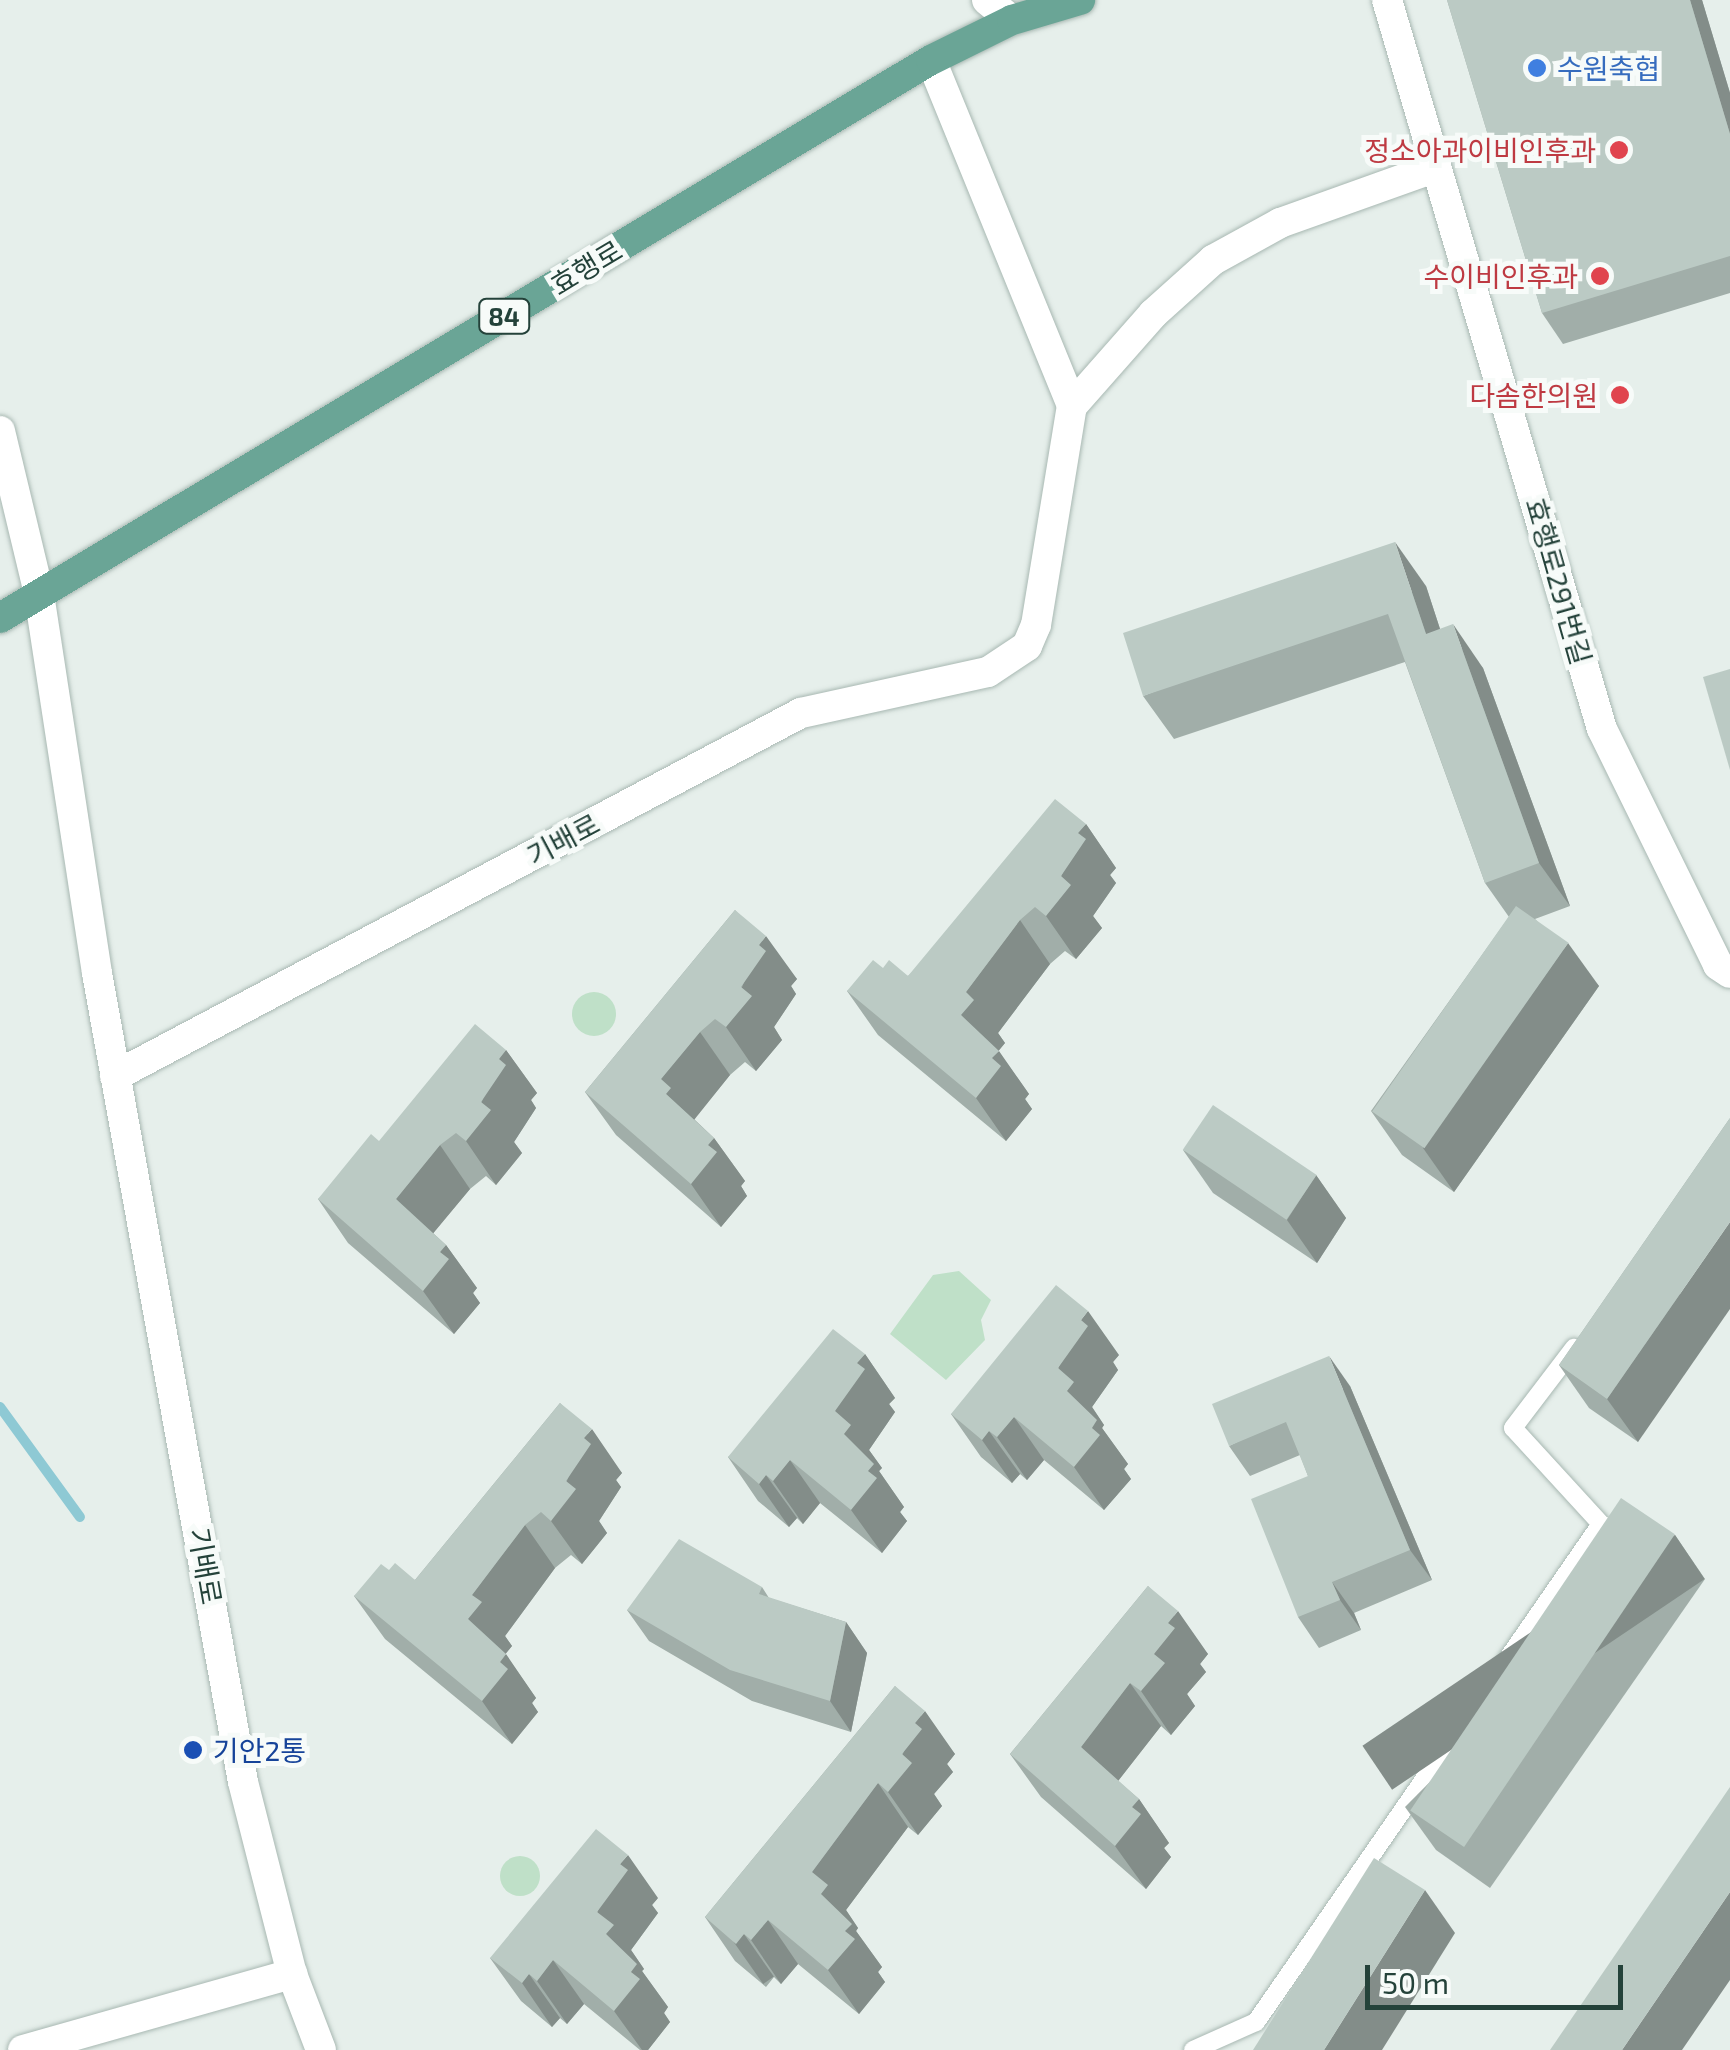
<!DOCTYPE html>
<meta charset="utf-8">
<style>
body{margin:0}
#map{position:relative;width:1730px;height:2050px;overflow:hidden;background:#e6efeb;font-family:"Exo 2","Noto Sans KR",sans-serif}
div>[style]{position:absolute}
.green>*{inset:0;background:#bfe0c8}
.round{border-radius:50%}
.stream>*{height:10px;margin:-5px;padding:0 5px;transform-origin:5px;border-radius:5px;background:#8ec9d4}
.roads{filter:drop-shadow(0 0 2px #a8b8b2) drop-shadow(0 0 2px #a8b8b2)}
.service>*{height:18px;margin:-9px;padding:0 9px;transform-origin:9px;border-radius:9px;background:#fff}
.minor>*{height:30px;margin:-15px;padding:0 15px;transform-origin:15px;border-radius:15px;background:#fff}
.tertiary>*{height:30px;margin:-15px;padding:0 15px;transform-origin:15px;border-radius:15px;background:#fff}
.primary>*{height:30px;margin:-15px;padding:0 15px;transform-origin:15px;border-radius:15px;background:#6aa596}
.wall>*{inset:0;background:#a1aea9}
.shaded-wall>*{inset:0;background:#838d89;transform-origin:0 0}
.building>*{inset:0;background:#bbcac4;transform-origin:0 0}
.dots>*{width:28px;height:28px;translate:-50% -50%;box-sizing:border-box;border:5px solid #f7fbf9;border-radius:50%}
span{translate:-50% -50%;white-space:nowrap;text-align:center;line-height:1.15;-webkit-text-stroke:10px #f7fbf9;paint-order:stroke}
.shield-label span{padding:2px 8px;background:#f7fbf9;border:2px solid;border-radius:8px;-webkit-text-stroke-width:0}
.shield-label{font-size:25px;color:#24423a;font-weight:700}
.shop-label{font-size:28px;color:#366cbe}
.left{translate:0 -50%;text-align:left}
.health-label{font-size:28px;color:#be3a42}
.right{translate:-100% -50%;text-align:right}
.street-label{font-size:28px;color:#24423a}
.transit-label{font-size:28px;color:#164399}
.scale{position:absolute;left:1365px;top:1965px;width:258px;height:45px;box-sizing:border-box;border:5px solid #24423a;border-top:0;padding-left:12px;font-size:30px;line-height:35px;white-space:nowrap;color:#24423a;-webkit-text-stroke:8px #f7fbf9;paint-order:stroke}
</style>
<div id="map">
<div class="green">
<i class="round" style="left:572px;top:992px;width:44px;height:44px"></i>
<i style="clip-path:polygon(959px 1271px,991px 1300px,981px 1320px,985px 1340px,946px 1380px,890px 1334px,933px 1275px)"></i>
<i class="round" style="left:500px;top:1856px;width:40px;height:40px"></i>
</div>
<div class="stream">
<i style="left:0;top:1407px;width:136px;rotate:54deg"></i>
</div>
<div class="roads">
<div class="service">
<i style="left:1193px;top:2050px;width:69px;rotate:-24deg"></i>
<i style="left:1256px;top:2022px;width:606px;rotate:-55.29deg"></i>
<i style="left:1601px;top:1524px;width:130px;rotate:-132.5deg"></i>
<i style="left:1513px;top:1428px;width:101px;rotate:-52.7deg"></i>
</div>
<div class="minor">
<i style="left:987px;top:0;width:32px;rotate:39deg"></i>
<i style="left:1387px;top:0;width:760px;rotate:73.57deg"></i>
<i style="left:1602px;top:729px;width:263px;rotate:63.8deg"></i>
<i style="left:1718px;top:965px;width:14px;rotate:34deg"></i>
<i style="left:931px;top:60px;width:374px;rotate:67.8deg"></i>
<i style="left:115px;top:1076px;width:776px;rotate:-27.89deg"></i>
<i style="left:801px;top:713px;width:191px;rotate:-12.4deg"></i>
<i style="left:988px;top:672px;width:47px;rotate:-33.7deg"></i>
<i style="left:1027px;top:646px;width:23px;rotate:-67deg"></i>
<i style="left:1036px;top:625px;width:222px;rotate:-80.7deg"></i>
<i style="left:1072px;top:406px;width:123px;rotate:-48.6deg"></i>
<i style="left:1153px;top:314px;width:81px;rotate:-42deg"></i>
<i style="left:1213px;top:260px;width:77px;rotate:-28.9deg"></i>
<i style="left:1280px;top:223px;width:166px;rotate:-19.7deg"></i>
<i style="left:23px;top:2050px;width:280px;rotate:-15.8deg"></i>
</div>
<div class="tertiary">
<i style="left:0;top:431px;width:168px;rotate:76.5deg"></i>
<i style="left:39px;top:594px;width:383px;rotate:81.3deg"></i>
<i style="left:97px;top:973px;width:822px;rotate:79.77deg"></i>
<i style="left:243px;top:1782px;width:198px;rotate:75.7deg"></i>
<i style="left:292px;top:1974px;width:81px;rotate:69.1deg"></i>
</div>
<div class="primary">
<i style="left:0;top:618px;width:1085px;rotate:-30.94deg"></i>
<i style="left:931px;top:60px;width:90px;rotate:-26.3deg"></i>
<i style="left:1012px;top:20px;width:71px;rotate:-16.4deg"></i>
</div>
</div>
<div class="wall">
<i style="clip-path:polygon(1447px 0,1702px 0,1730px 93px,1730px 293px,1563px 344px,1542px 313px)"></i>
<i style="clip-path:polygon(1426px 586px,1440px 629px,1483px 668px,1570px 906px,1535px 919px,1599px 986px,1454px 1192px,1402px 1155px,1371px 1111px,1509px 917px,1485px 883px,1405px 662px,1174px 739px,1143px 696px)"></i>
<i style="clip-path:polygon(1086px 824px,1116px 868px,1110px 875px,1116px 883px,1093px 916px,1102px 928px,1076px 959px,1065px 951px,1050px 964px,998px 1033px,1005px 1043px,998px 1051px,1029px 1094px,1025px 1099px,1032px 1109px,1006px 1141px,878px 1035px,847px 991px,883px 968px,908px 976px)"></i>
<i style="clip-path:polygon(735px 910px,797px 979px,791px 986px,796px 994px,774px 1027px,782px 1040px,756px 1071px,745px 1062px,730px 1075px,694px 1119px,714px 1138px,745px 1181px,741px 1186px,747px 1196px,721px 1227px,616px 1135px,585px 1092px)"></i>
<i style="clip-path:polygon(506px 1050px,537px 1093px,531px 1100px,536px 1108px,514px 1142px,522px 1153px,496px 1185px,486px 1176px,470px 1189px,433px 1233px,446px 1245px,477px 1288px,473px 1293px,480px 1303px,454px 1334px,348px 1243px,318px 1199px)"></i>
<i style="clip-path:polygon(1730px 1118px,1638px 1442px,1589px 1408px,1559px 1365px)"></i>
<i style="clip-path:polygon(1183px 1150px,1316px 1175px,1346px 1218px,1317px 1263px,1213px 1193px)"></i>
<i style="clip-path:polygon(865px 1354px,895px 1398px,889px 1404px,895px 1412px,869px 1450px,882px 1468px,879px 1471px,904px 1507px,900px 1512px,907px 1521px,882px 1553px,820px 1503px,803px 1524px,797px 1518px,789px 1527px,758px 1501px,728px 1457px)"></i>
<i style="clip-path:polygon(1119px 1355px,1113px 1362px,1118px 1370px,1092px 1407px,1104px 1425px,1102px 1428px,1128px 1464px,1124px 1469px,1131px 1479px,1104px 1510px,1044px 1460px,1027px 1480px,1020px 1474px,1012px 1483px,981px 1457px,951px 1414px)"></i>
<i style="clip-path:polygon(1350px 1386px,1432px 1580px,1354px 1613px,1361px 1630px,1319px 1648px,1298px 1617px,1308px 1476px,1300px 1455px,1250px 1476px,1229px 1446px)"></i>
<i style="clip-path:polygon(560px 1403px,622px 1473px,616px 1480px,621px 1487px,599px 1521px,607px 1533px,582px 1564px,571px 1555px,555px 1568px,505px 1636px,512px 1646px,505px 1654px,536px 1698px,532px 1703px,538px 1712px,512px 1744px,385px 1639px,354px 1596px,389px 1570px,415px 1580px)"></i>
<i style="clip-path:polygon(1675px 1535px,1705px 1579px,1490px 1888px,1436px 1850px,1405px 1807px)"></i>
<i style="clip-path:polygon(1148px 1586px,1208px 1654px,1200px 1664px,1206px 1672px,1187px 1694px,1195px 1706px,1171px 1735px,1161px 1726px,1118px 1781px,1139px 1799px,1169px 1843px,1164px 1848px,1171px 1857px,1146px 1889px,1041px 1797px,1010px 1754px)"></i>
<i style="clip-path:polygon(762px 1587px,769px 1598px,846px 1622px,867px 1653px,851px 1732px,752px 1701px,649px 1641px,627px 1610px)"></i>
<i style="clip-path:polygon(895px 1686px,955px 1754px,947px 1764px,953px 1772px,934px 1794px,942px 1806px,918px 1835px,908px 1827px,846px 1910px,858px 1928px,856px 1931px,882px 1967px,878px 1972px,885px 1982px,859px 2014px,798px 1964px,781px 1984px,774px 1977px,766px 1987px,735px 1961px,705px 1917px)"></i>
<i style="clip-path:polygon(658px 1898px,652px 1905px,658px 1913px,631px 1950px,644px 1969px,642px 1971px,668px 2007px,664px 2013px,670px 2022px,648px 2050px,640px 2050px,584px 2004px,567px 2024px,560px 2018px,552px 2027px,521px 2001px,490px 1958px)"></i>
</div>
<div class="shaded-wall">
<i style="clip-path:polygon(1690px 0,1702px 0,1730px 93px,1730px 134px)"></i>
<i style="clip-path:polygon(1395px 542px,1426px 586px,1456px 678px,1426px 634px)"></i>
<i style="clip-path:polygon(1453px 624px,1483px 668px,1570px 906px,1539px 863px)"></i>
<i style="clip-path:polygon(1086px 824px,1116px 868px,1110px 875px,1116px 883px,1093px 916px,1102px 928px,1076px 959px,1046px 916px,1078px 833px)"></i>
<i style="clip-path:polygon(1020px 920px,1050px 964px,998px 1033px,1005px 1043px,992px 1059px,961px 1015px,966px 992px)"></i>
<i style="clip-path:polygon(766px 936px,797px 979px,791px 986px,796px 994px,774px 1027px,782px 1040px,756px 1071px,726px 1027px,759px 945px)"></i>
<i style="clip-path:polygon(1568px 943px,1599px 986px,1454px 1192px,1423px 1148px)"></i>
<i style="clip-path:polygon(700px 1032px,730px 1075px,694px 1120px,666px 1094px,661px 1079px)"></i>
<i style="clip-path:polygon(506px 1050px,537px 1093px,531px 1100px,536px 1108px,514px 1142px,522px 1153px,496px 1185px,466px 1141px,499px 1059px)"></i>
<i style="clip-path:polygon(999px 1051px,1029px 1094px,1025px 1099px,1032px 1109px,1006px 1141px,976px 1098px,992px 1058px)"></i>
<i style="clip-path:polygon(714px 1138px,745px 1181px,741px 1186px,747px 1196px,721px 1227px,691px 1184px,708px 1145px)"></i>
<i style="clip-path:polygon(440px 1145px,470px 1189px,426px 1242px,396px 1199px)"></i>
<i style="clip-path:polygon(1316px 1175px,1346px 1218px,1317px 1263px,1287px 1220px)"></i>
<i style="clip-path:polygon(1730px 1222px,1730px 1309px,1638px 1442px,1607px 1399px)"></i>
<i style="clip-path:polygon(446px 1245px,477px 1288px,473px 1293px,480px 1303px,454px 1334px,423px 1291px,440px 1252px)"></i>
<i style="clip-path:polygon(1088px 1311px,1119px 1355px,1113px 1362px,1118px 1370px,1092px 1407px,1104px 1425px,1102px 1428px,1128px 1464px,1124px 1469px,1131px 1479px,1104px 1510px,1074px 1467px,1067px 1391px,1058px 1368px,1081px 1320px)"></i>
<i style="clip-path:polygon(865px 1354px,895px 1398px,889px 1404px,895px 1412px,869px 1450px,882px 1468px,879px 1471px,904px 1507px,900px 1512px,907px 1521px,882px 1553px,851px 1510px,844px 1434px,835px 1411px,857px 1363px)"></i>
<i style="clip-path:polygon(1329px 1356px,1350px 1386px,1432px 1580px,1410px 1550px)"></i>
<i style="clip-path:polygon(1014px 1417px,1044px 1460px,1027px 1480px,997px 1437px)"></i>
<i style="clip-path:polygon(592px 1429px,622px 1473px,616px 1480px,621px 1487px,599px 1521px,607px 1533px,582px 1564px,551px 1521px,584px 1438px)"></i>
<i style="clip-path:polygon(989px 1431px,1020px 1474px,1012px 1483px,982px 1440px)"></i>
<i style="clip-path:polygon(790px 1460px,820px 1503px,803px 1524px,773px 1481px)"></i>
<i style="clip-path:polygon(766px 1475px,797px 1518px,789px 1527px,759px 1484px)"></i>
<i style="clip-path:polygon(525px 1525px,555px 1568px,505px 1636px,512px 1646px,499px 1662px,468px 1619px,472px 1595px)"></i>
<i style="left:1675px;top:1535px;width:53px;height:377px;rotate:56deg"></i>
<i style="clip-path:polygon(1332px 1582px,1354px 1613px,1361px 1630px,1340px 1600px)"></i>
<i style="clip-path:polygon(1178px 1611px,1208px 1654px,1200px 1664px,1206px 1672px,1187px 1694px,1195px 1706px,1171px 1735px,1141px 1691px,1154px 1654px,1168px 1623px)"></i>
<i style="clip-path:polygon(846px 1622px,867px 1653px,851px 1732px,830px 1701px)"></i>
<i style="clip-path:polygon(506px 1654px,536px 1698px,532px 1703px,538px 1712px,512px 1744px,482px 1701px,500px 1662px)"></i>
<i style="clip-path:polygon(1130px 1683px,1161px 1726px,1111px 1790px,1081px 1747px)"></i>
<i style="clip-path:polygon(925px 1711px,955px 1754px,947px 1764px,953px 1772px,934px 1794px,942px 1806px,918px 1835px,888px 1792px,915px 1723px)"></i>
<i style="clip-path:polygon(878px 1783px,908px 1827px,846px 1910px,858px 1928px,856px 1931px,882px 1967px,878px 1972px,885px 1982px,859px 2014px,828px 1970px,812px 1872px)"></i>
<i style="clip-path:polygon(1139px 1799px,1169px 1843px,1164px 1848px,1171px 1857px,1146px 1889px,1115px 1846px,1132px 1807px)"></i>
<i style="clip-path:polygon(628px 1855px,658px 1898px,652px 1905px,658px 1913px,631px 1950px,644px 1969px,642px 1971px,668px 2007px,664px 2013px,670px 2022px,648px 2050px,642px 2050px,614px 2011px,631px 1972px,606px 1934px,597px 1912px,620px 1864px)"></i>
<i style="clip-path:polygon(1425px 1890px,1455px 1933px,1382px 2050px,1324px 2050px)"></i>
<i style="clip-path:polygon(1730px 1892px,1730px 1980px,1682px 2050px,1622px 2050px)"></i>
<i style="clip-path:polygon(768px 1920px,798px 1964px,781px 1984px,751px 1940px)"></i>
<i style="left:744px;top:1934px;width:52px;height:13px;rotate:55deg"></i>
<i style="clip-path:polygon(553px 1960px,584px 2004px,567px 2024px,537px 1981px)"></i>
<i style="clip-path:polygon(529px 1974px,560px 2018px,552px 2027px,522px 1983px)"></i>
</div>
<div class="building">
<i style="clip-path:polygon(1447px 0,1690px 0,1730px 134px,1730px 256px,1542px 313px)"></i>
<i style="clip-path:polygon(1395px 542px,1426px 634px,1453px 624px,1539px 863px,1485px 883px,1388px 614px,1143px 696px,1123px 633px)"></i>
<i style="clip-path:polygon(1730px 669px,1730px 770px,1703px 677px)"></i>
<i style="clip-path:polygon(1055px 799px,1086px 824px,1078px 833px,1086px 839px,1061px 876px,1071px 885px,1046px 916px,1035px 907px,1020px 920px,966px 992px,974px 1000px,961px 1015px,999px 1051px,992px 1058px,1001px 1066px,976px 1098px,847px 991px,873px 960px,883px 968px,889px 960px,908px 976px)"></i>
<i style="left:1516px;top:906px;width:64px;height:251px;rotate:35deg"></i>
<i style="clip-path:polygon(735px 910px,766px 936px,759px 945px,766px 951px,741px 987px,752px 996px,726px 1027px,715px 1019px,700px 1032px,661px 1079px,671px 1088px,666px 1094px,714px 1138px,708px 1145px,717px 1152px,691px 1184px,585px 1092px)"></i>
<i style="clip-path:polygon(475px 1024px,506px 1050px,499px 1059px,506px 1065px,481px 1102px,491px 1110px,466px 1141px,456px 1133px,440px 1145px,396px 1199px,446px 1245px,440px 1252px,449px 1259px,423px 1291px,318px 1199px,371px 1134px,379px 1141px)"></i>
<i style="left:1213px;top:1105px;width:125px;height:54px;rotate:34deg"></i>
<i style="clip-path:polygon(1730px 1118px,1730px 1222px,1607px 1399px,1559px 1365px)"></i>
<i style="clip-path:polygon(1056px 1285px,1088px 1311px,1081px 1320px,1088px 1326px,1058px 1368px,1074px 1382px,1067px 1391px,1097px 1420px,1092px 1428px,1100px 1435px,1074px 1467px,1014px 1417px,997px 1437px,989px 1431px,982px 1440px,951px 1414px)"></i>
<i style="clip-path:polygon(833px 1329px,865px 1354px,857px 1363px,865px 1369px,835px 1411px,851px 1425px,844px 1434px,874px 1464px,868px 1471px,877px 1478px,851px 1510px,790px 1460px,773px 1481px,766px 1475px,759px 1484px,728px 1457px)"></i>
<i style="clip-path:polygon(1329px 1356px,1410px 1550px,1332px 1582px,1340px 1600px,1298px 1617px,1251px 1499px,1308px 1476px,1286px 1422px,1229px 1446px,1212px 1404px)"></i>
<i style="clip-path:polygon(560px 1403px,592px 1429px,584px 1438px,591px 1444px,566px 1481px,576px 1489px,551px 1521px,541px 1512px,525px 1525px,472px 1595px,482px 1602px,468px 1619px,506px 1654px,500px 1662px,508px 1669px,482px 1701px,354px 1596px,381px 1564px,389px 1570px,395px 1563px,415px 1580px)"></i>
<i style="left:1621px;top:1498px;width:65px;height:377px;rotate:34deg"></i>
<i style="clip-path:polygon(679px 1539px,762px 1587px,759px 1594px,846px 1622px,830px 1701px,730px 1670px,627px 1610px)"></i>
<i style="clip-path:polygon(1148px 1586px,1178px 1611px,1168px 1623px,1175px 1628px,1154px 1654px,1165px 1663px,1141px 1691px,1130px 1683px,1081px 1747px,1139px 1799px,1132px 1807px,1141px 1814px,1115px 1846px,1010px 1754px)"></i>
<i style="clip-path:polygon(895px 1686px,925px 1711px,915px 1723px,922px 1729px,902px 1754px,912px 1763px,888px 1792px,878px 1783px,812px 1872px,828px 1885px,821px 1894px,852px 1924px,845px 1931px,855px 1939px,828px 1970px,768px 1920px,751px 1940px,744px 1934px,736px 1944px,705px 1917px)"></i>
<i style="clip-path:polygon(1730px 1787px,1730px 1892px,1622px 2050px,1550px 2050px)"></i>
<i style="clip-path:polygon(596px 1829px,628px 1855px,620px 1864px,628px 1870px,597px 1912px,614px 1925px,606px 1934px,637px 1964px,631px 1972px,640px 1979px,614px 2011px,553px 1960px,537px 1981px,529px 1974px,522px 1983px,490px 1958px)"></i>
<i style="clip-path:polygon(1374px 1858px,1425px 1890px,1324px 2050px,1253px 2050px)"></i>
</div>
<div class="dots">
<i style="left:1537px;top:68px;background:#3f7fe0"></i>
<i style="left:1619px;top:150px;background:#e0444e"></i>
<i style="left:1600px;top:276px;background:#e0444e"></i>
<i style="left:1620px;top:395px;background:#e0444e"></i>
<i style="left:193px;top:1750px;background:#1a4fb4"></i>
</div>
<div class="shield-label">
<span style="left:504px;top:316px">84</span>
</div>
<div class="shop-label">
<span class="left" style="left:1557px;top:68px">수원축협</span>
</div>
<div class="health-label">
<span class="right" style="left:1596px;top:150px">정소아과이비인후과</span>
<span class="right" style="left:1578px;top:276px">수이비인후과</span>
<span class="right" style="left:1598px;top:395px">다솜한의원</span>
</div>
<div class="street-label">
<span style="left:586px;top:267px;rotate:-31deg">효행로</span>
<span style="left:1559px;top:581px;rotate:74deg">효행로291번길</span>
<span style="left:563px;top:839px;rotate:-28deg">기배로</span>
<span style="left:206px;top:1566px;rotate:80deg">기배로</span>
</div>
<div class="transit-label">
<span class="left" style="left:213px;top:1750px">기안2통</span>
</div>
<div class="scale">50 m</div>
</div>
